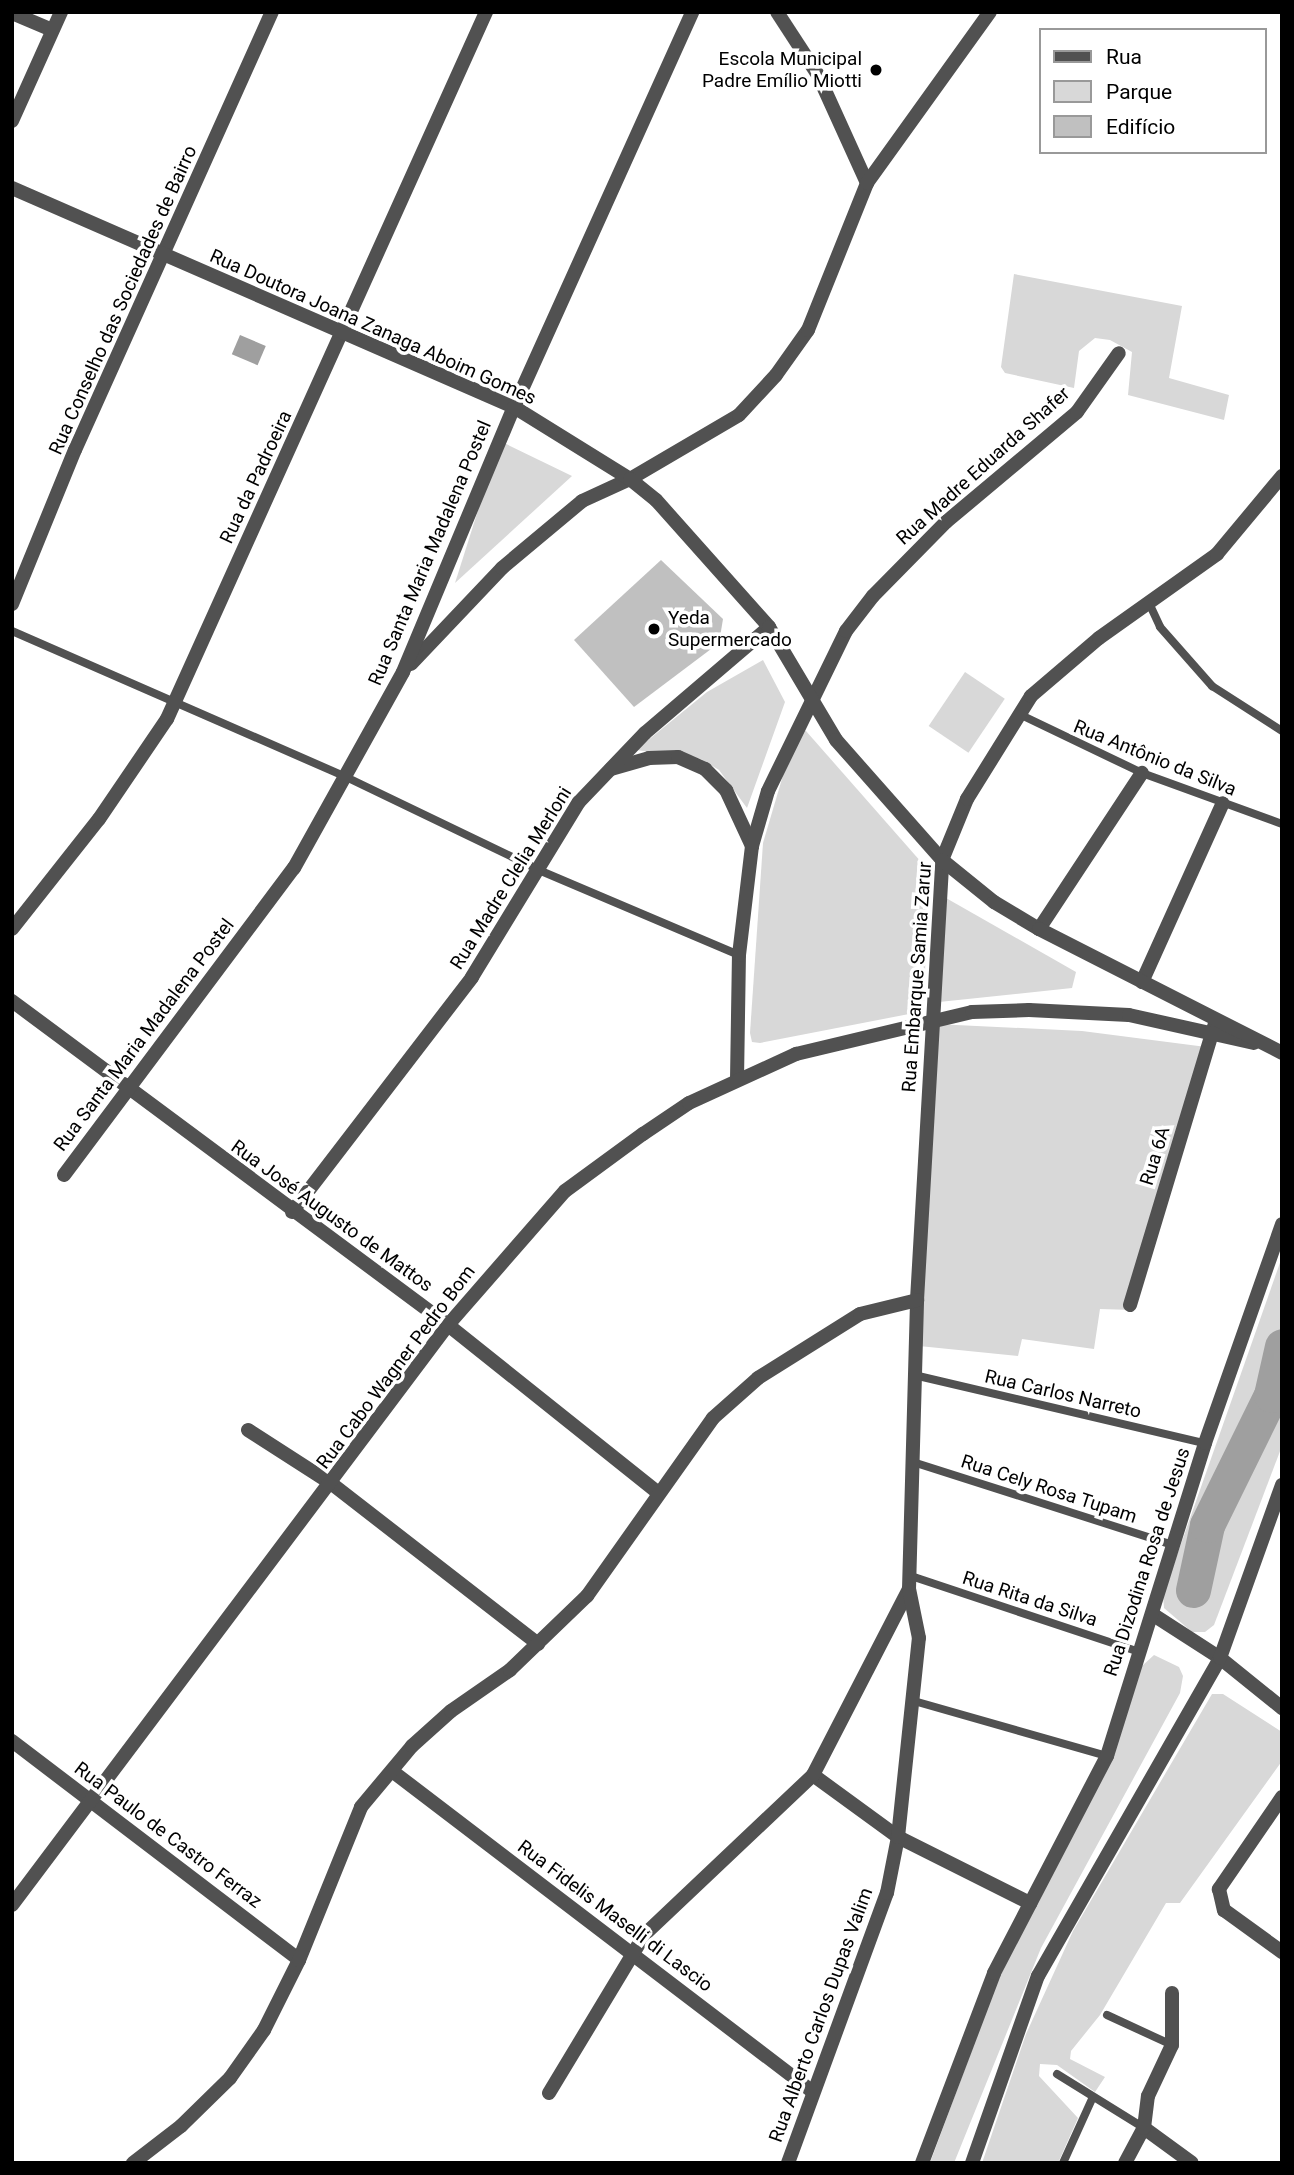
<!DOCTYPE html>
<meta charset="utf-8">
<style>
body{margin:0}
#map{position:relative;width:1294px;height:2175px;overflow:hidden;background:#fff;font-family:Roboto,sans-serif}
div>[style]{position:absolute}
.green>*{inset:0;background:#d8d8d8;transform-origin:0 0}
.water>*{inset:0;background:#9f9f9f;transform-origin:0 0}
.river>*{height:35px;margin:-17.5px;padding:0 17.5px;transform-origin:17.5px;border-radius:17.5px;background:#9f9f9f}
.building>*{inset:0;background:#c0c0c0}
.service>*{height:8px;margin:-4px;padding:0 4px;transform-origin:4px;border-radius:4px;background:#515151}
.minor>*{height:14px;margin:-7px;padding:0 7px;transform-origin:7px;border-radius:7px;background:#515151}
.tertiary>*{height:14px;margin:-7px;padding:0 7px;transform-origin:7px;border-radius:7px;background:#515151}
.dots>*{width:19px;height:19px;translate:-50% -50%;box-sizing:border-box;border:4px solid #fff;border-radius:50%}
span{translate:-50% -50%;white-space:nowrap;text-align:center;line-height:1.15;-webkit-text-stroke:7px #fff;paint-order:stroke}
.poi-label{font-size:19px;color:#000}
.right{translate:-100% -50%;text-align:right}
.left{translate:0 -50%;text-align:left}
.street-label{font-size:19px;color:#000}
.frame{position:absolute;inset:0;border:14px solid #000;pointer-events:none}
.legend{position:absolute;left:1039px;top:28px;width:228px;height:126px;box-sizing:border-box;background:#fff;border:2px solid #999;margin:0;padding:9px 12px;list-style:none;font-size:21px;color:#000}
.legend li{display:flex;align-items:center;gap:14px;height:35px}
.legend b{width:35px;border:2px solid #999}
</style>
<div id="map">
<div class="green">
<i style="clip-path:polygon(1014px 274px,1182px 306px,1169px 378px,1229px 395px,1224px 420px,1128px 395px,1132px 352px,1110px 340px,1095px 338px,1079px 351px,1074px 388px,1005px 373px,1001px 367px)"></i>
<i style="clip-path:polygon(500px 441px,572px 476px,455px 583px)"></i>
<i style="clip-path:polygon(763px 660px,785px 702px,747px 808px,719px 770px,701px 759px,636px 750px,707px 692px)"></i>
<i style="left:965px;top:672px;width:48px;height:65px;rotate:34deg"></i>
<i style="clip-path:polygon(797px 728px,806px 731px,922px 863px,928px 879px,924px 1005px,909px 1014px,760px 1043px,752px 1042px,750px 1033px,763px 843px)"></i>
<i style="clip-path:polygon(946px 898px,1076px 972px,1072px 988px,939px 1002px)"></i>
<i style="clip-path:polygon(935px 1024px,1082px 1031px,1214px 1048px,1133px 1310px,1100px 1309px,1094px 1349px,1022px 1339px,1018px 1356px,919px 1346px)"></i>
<i style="clip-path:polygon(1282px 1257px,1282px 1446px,1214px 1625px,1205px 1632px,1192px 1632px,1164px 1608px,1163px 1595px)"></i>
<i style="clip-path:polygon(1154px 1655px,1179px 1667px,1183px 1676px,1180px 1693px,1041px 1948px,954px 2163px,930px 2163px,996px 1985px,1142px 1666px)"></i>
<i style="clip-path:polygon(1212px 1694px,1223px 1694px,1282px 1732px,1282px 1761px,1180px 1903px,1166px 1903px,1100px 2015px,1071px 2051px,1070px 2059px,1105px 2077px,1095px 2092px,1057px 2065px,1040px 2064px,1039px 2076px,1078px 2118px,1058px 2163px,982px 2163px,1026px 2034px,1073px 1931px)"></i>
</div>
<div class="water">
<i style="left:240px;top:335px;width:28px;height:21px;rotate:23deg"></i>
</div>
<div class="river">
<i style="left:1193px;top:1590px;width:66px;rotate:-77.8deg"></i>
<i style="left:1207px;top:1525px;width:145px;rotate:-63.8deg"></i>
<i style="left:1271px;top:1395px;width:50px;rotate:-77.3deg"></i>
</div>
<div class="building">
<i style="clip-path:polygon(661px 560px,723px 619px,719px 643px,634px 707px,574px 640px)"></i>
</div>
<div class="service">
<i style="left:1149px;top:603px;width:26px;rotate:65deg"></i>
<i style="left:1160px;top:627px;width:79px;rotate:48.6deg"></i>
<i style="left:1212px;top:686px;width:83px;rotate:32.7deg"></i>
<i style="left:12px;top:631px;width:365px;rotate:23.6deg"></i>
<i style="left:346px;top:777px;width:216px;rotate:25.7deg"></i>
<i style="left:541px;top:871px;width:215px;rotate:23deg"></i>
<i style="left:1019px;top:714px;width:136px;rotate:25.6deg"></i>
<i style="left:1142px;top:773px;width:149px;rotate:20deg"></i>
<i style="left:914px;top:1375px;width:299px;rotate:13.2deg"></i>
<i style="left:916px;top:1463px;width:270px;rotate:17.7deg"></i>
<i style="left:911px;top:1576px;width:240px;rotate:18.4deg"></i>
<i style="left:914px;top:1701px;width:201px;rotate:15.9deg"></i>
<i style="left:1107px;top:2015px;width:72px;rotate:24.8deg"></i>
<i style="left:1057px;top:2074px;width:102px;rotate:31.8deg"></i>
<i style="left:1063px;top:2163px;width:72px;rotate:-65.6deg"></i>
</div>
<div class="minor">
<i style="left:777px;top:12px;width:75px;rotate:56.9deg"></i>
<i style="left:818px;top:75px;width:119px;rotate:65.6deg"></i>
<i style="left:12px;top:13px;width:43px;rotate:23deg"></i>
<i style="left:12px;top:604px;width:166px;rotate:-67.8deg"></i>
<i style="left:75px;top:450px;width:480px;rotate:-65.8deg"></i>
<i style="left:411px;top:664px;width:132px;rotate:-46.5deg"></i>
<i style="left:502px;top:568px;width:104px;rotate:-39.9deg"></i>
<i style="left:582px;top:501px;width:53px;rotate:-24.6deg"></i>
<i style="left:630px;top:479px;width:126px;rotate:-30.4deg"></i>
<i style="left:739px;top:415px;width:54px;rotate:-47.2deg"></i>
<i style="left:776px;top:375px;width:55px;rotate:-54.6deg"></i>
<i style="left:808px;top:330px;width:158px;rotate:-68.1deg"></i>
<i style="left:867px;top:183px;width:211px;rotate:-54.3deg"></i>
<i style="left:611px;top:769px;width:40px;rotate:-16deg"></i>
<i style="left:649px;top:758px;width:29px;rotate:-2deg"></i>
<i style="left:678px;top:757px;width:30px;rotate:24deg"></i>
<i style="left:705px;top:769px;width:30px;rotate:45deg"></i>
<i style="left:726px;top:790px;width:62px;rotate:65.1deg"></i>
<i style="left:12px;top:929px;width:140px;rotate:-51.7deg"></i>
<i style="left:99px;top:819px;width:121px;rotate:-55.8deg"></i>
<i style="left:167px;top:719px;width:776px;rotate:-65.71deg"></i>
<i style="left:1039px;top:929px;width:187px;rotate:-56.6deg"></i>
<i style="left:1142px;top:982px;width:196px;rotate:-65.7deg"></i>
<i style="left:12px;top:1001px;width:543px;rotate:36.62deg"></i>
<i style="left:448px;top:1325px;width:268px;rotate:38.6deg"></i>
<i style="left:737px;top:1080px;width:125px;rotate:-89.1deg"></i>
<i style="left:739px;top:955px;width:110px;rotate:-83.2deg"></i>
<i style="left:752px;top:846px;width:57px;rotate:-73.8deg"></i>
<i style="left:768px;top:791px;width:178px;rotate:-64deg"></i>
<i style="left:846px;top:631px;width:44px;rotate:-52.4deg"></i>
<i style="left:873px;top:596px;width:104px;rotate:-45.4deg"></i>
<i style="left:946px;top:522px;width:171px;rotate:-40deg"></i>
<i style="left:1077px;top:412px;width:72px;rotate:-54.6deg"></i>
<i style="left:64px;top:1175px;width:384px;rotate:-53.2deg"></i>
<i style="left:294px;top:868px;width:224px;rotate:-60.9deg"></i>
<i style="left:403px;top:672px;width:287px;rotate:-67.3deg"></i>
<i style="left:514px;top:407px;width:433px;rotate:-65.7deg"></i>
<i style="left:292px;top:1212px;width:296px;rotate:-52.5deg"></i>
<i style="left:472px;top:977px;width:205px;rotate:-58.6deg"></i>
<i style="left:579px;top:802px;width:95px;rotate:-46.3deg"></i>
<i style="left:645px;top:733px;width:163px;rotate:-40.5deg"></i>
<i style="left:1130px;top:1305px;width:294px;rotate:-73.2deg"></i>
<i style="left:248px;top:1430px;width:100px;rotate:32.7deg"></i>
<i style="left:332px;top:1484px;width:261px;rotate:37.8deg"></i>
<i style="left:1152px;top:1614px;width:81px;rotate:32.9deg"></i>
<i style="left:1220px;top:1658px;width:80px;rotate:38.9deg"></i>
<i style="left:12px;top:1741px;width:361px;rotate:37.3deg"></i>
<i style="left:392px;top:1771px;width:529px;rotate:37.32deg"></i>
<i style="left:813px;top:1775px;width:105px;rotate:36.1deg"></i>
<i style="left:898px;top:1837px;width:148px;rotate:26.6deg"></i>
<i style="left:1282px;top:1797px;width:112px;rotate:124.4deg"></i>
<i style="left:1219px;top:1889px;width:22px;rotate:77deg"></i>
<i style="left:1224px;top:1910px;width:72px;rotate:35.9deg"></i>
<i style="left:12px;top:1905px;width:726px;rotate:-53.07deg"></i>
<i style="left:448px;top:1325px;width:178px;rotate:-48.9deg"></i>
<i style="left:565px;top:1191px;width:97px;rotate:-36.2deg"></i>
<i style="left:643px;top:1134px;width:55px;rotate:-34deg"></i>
<i style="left:689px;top:1103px;width:118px;rotate:-24.6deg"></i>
<i style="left:796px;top:1054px;width:181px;rotate:-13.4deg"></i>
<i style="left:972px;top:1012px;width:57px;rotate:-2deg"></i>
<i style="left:1029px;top:1010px;width:100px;rotate:2.9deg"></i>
<i style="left:1129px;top:1015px;width:128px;rotate:12.6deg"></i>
<i style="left:549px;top:2093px;width:186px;rotate:-58.9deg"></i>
<i style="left:645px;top:1934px;width:231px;rotate:-43.4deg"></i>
<i style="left:813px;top:1775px;width:209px;rotate:-62.7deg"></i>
<i style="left:909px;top:1589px;width:289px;rotate:-88.4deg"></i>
<i style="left:917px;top:1300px;width:441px;rotate:-86.7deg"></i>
<i style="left:942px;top:860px;width:66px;rotate:-67.7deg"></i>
<i style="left:967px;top:799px;width:121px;rotate:-58.1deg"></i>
<i style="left:1031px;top:696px;width:89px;rotate:-40.5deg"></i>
<i style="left:1099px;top:638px;width:145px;rotate:-35.4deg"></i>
<i style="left:1217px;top:554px;width:102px;rotate:-50.2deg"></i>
<i style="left:1144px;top:2128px;width:59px;rotate:36.1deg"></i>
<i style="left:133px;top:2163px;width:61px;rotate:-37.6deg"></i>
<i style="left:181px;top:2126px;width:69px;rotate:-44.4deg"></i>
<i style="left:230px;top:2078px;width:59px;rotate:-54.7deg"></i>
<i style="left:264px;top:2030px;width:78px;rotate:-63.4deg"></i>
<i style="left:299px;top:1960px;width:165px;rotate:-67.9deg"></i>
<i style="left:361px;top:1807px;width:80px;rotate:-50.1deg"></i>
<i style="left:412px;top:1746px;width:52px;rotate:-41.9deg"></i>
<i style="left:451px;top:1711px;width:72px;rotate:-34.8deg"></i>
<i style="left:510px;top:1670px;width:107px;rotate:-43.9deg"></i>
<i style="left:587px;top:1596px;width:218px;rotate:-54.7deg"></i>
<i style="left:713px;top:1418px;width:60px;rotate:-41.6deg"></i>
<i style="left:758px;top:1378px;width:120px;rotate:-32.1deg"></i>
<i style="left:860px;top:1314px;width:59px;rotate:-13.8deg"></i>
<i style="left:788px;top:2163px;width:288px;rotate:-69.9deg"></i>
<i style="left:887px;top:1893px;width:57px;rotate:-78.9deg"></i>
<i style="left:898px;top:1837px;width:200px;rotate:-84deg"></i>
<i style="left:919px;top:1638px;width:50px;rotate:-101.5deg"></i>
<i style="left:922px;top:2163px;width:203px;rotate:-69.2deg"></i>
<i style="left:994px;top:1973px;width:245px;rotate:-62.5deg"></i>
<i style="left:1107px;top:1756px;width:328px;rotate:-72.6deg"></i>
<i style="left:1205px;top:1443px;width:232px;rotate:-70.6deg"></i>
<i style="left:972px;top:2163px;width:198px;rotate:-70.6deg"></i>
<i style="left:1038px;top:1976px;width:366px;rotate:-60.2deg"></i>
<i style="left:1220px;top:1658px;width:184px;rotate:-70.3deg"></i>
<i style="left:1125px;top:2163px;width:40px;rotate:-62deg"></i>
<i style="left:1144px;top:2128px;width:32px;rotate:-83deg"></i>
<i style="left:1148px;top:2096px;width:56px;rotate:-64.8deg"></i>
<i style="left:1172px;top:2045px;width:52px;rotate:-90deg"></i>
</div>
<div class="tertiary">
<i style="left:12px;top:121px;width:120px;rotate:-65.8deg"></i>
<i style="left:12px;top:188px;width:548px;rotate:23.57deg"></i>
<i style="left:514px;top:407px;width:137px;rotate:31.8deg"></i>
<i style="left:630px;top:479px;width:33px;rotate:39deg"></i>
<i style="left:656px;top:500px;width:170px;rotate:48.3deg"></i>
<i style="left:769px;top:627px;width:131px;rotate:59.3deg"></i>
<i style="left:836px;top:740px;width:160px;rotate:48.5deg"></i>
<i style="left:942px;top:860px;width:67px;rotate:38.9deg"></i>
<i style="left:994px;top:902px;width:52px;rotate:31deg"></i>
<i style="left:1039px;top:929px;width:273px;rotate:27deg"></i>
</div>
<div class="dots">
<i style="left:876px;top:70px;background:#000"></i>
<i style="left:654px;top:629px;background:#000"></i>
</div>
<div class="poi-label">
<span class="right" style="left:862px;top:70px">Escola Municipal<br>Padre Emílio Miotti</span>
<span class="left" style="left:668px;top:629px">Yeda<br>Supermercado</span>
</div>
<div class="street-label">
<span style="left:123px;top:300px;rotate:-66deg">Rua Conselho das Sociedades de Bairro</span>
<span style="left:373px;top:327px;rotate:24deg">Rua Doutora Joana Zanaga Aboim Gomes</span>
<span style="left:983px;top:466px;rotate:-42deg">Rua Madre Eduarda Shafer</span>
<span style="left:256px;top:477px;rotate:-65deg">Rua da Padroeira</span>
<span style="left:430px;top:553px;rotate:-67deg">Rua Santa Maria Madalena Postel</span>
<span style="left:1155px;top:758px;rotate:22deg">Rua Antônio da Silva</span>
<span style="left:511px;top:878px;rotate:-58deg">Rua Madre Clelia Merloni</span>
<span style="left:917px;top:977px;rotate:-86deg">Rua Embarque Samia Zarur</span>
<span style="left:144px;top:1035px;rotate:-53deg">Rua Santa Maria Madalena Postel</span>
<span style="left:1155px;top:1156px;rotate:-73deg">Rua 6A</span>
<span style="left:332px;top:1216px;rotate:36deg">Rua José Augusto de Mattos</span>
<span style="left:396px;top:1367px;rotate:-53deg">Rua Cabo Wagner Pedro Bom</span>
<span style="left:1063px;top:1394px;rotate:13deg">Rua Carlos Narreto</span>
<span style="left:1049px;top:1489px;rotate:18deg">Rua Cely Rosa Tupam</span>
<span style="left:1147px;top:1562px;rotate:-72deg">Rua Dizodina Rosa de Jesus</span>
<span style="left:1030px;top:1599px;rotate:18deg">Rua Rita da Silva</span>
<span style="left:168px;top:1835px;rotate:37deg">Rua Paulo de Castro Ferraz</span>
<span style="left:615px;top:1916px;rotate:37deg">Rua Fidelis Maselli di Lascio</span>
<span style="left:821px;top:2015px;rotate:-70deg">Rua Alberto Carlos Dupas Valim</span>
</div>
<div class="frame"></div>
<ul class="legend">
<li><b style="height:9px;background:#515151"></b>Rua</li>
<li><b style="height:19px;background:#d8d8d8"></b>Parque</li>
<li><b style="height:19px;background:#c0c0c0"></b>Edifício</li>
</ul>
</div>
